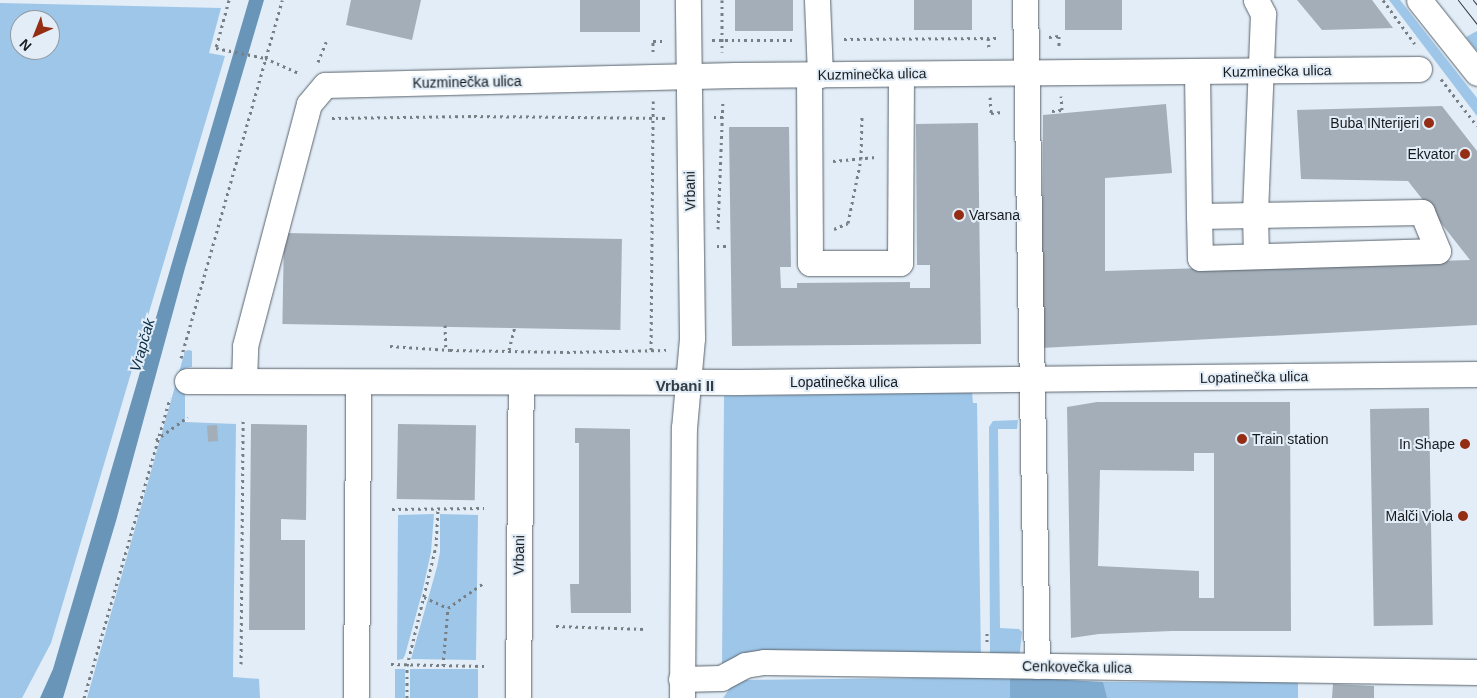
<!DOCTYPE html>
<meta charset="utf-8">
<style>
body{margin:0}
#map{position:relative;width:1477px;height:698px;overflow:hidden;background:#e2edf7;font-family:Helvetica,sans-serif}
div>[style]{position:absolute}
.green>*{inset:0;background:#9ec6e8;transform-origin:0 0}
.forest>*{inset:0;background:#7fabd0}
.water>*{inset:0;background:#6995b8}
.building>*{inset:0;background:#a3aeb8;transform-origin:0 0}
.path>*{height:3px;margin-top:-1.5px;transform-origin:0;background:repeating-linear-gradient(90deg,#777f85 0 2.5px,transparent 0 6.5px)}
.roads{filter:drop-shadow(0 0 1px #59636c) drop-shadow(0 0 1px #59636c)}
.minor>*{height:25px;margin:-12.5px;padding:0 12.5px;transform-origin:12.5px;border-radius:12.5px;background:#fff}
.tram>*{height:1px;margin:-0.5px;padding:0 0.5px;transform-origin:0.5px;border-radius:0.5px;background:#32373b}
.dots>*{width:14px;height:14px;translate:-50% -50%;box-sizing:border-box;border:2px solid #e2edf7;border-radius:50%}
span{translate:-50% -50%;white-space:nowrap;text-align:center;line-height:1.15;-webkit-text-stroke:4px #e2edf7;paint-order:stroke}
.street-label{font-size:14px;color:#161a1d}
.poi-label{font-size:14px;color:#161a1d}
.right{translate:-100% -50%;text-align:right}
.left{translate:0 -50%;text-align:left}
.water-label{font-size:15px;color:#0a2e47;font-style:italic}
.neighbourhood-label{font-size:15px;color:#333c43;font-weight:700}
.north{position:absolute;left:10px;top:10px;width:50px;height:50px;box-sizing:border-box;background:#e2edf7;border:1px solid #9099a0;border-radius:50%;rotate:224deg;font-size:14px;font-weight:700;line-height:20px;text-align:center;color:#161a1d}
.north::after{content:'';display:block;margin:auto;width:18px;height:22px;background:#952d15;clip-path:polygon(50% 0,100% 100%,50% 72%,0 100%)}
</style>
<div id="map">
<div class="green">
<i style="clip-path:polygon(1389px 0,1400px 0,1477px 98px,1477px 116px)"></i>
<i style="clip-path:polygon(evenodd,0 3px,221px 8px,209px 53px,225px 56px,51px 643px,22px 698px,0 698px,0 3px,20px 20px,50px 20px,50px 50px,20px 50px,20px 20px)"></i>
<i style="clip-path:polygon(1477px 31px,1477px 51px,1466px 37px)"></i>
<i style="clip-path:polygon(189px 350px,192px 351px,192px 367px,185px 368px,185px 422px,236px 424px,233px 677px,259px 679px,260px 698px,87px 698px,185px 351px)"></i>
<i style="clip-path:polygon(972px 392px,973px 403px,977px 403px,981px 658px,722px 670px,724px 396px)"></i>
<i style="clip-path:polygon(1018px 420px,1017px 429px,998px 429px,1000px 628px,1019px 629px,1022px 632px,1020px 652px,1016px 657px,990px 658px,989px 427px,993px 421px)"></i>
<i style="clip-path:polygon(434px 514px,431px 552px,422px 593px,405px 655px,403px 659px,397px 660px,398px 515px)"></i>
<i style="clip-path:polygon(440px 514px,478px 515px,476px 660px,411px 659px,437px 567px,440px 552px)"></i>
<i style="left:395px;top:669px;width:10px;height:29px"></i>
<i style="left:410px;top:669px;width:68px;height:29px"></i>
<i style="clip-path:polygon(1010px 677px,1010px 698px,723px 698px,736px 680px)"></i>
<i style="left:1103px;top:682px;width:195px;height:16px"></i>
</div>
<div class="forest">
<i style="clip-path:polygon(1010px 677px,1103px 682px,1107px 698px,1010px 698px)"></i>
</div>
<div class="water">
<i style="clip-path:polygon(249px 0,264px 0,185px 268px,116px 521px,63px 698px,40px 698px,53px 669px)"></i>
</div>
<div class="building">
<i style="clip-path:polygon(351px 0,421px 0,412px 40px,346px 25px)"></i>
<i style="left:580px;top:0;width:60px;height:32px"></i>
<i style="left:735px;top:0;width:58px;height:31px"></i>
<i style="left:914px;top:0;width:58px;height:30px"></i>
<i style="left:1065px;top:0;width:57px;height:30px"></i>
<i style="clip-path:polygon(1297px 0,1372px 0,1393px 28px,1322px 30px)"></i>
<i style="clip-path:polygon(1166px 104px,1172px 173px,1105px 178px,1105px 271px,1470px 260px,1408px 181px,1301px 179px,1297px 110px,1442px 106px,1477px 151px,1477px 325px,1041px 348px,1043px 115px)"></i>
<i style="clip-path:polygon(978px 123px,981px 344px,732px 346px,729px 127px,789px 127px,791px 267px,780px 267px,781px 288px,797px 288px,797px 283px,910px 282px,910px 288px,930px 288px,930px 265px,917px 265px,916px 124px)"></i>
<i style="left:284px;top:233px;width:338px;height:91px;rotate:1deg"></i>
<i style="clip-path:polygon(evenodd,1097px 402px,1290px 402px,1291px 631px,1172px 631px,1099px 634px,1071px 638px,1067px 407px,1097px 402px,1194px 453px,1214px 453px,1214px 598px,1199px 598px,1199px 571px,1098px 566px,1100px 470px,1194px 471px,1194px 453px)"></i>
<i style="left:1429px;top:408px;width:217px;height:59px;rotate:89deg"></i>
<i style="clip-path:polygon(251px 424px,307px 425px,306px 520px,281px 519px,281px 540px,305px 540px,305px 630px,249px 630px)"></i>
<i style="left:398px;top:424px;width:78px;height:75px;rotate:1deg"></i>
<i style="left:217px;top:425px;width:16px;height:10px;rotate:86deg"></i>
<i style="clip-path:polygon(575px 428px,630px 429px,631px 613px,571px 613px,570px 584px,579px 584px,579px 443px,575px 443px)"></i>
<i style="clip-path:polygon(1333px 684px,1374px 686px,1374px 698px,1332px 698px)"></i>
</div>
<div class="path">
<i style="left:229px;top:0;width:50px;rotate:105.2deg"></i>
<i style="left:216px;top:48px;width:50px;rotate:11.5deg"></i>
<i style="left:265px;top:58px;width:39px;rotate:24deg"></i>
<i style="left:722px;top:0;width:52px;rotate:90deg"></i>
<i style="left:1383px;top:0;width:54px;rotate:54deg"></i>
<i style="left:1049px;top:37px;width:10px;rotate:-6deg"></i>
<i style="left:1059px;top:36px;width:12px;rotate:90deg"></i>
<i style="left:988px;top:38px;width:10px;rotate:84deg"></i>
<i style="left:844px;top:39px;width:156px;rotate:-0.4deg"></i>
<i style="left:712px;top:40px;width:83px"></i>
<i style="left:653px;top:52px;width:11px;rotate:-90deg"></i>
<i style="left:653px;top:41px;width:10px"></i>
<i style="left:318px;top:62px;width:22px;rotate:-68deg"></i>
<i style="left:1441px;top:79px;width:59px;rotate:52.5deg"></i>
<i style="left:990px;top:97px;width:16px;rotate:86deg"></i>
<i style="left:991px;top:113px;width:12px;rotate:-5deg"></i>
<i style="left:1052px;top:111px;width:10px;rotate:-6deg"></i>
<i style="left:1062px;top:110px;width:14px;rotate:-94deg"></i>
<i style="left:714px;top:117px;width:9px"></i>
<i style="left:332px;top:118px;width:142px;rotate:-0.8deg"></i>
<i style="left:474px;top:116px;width:191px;rotate:0.6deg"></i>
<i style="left:833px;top:161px;width:43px;rotate:-5.3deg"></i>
<i style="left:718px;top:229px;width:128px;rotate:-87.8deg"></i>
<i style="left:834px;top:229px;width:15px;rotate:-23deg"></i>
<i style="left:848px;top:223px;width:65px;rotate:-78.5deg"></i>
<i style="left:861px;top:159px;width:44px;rotate:-88.7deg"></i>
<i style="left:717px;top:246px;width:13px"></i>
<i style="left:445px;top:325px;width:25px;rotate:88deg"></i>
<i style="left:390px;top:346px;width:60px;rotate:3.8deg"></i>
<i style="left:450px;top:350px;width:117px;rotate:1deg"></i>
<i style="left:567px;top:352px;width:99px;rotate:-1.2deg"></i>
<i style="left:509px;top:350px;width:25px;rotate:-76deg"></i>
<i style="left:651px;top:350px;width:249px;rotate:-89.5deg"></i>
<i style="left:181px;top:358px;width:372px;rotate:-74.2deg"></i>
<i style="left:156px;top:440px;width:39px;rotate:-36deg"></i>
<i style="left:392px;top:509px;width:92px;rotate:-0.6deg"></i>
<i style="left:424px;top:597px;width:26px;rotate:25deg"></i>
<i style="left:556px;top:626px;width:89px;rotate:1.9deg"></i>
<i style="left:987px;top:642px;width:12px;rotate:-90deg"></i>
<i style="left:241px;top:664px;width:246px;rotate:-89.5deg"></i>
<i style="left:391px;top:664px;width:93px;rotate:1.2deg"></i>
<i style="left:443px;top:666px;width:58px;rotate:-85.1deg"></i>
<i style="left:448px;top:608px;width:45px;rotate:-35.1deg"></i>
<i style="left:84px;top:698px;width:312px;rotate:-74deg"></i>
<i style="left:407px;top:698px;width:32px;rotate:-90deg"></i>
<i style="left:407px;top:666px;width:123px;rotate:-76.4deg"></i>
<i style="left:436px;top:546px;width:37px;rotate:-87deg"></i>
</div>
<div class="roads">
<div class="minor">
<i style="left:817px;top:0;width:75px;rotate:87.7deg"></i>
<i style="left:1025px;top:0;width:666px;rotate:88.97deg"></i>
<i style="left:1256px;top:0;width:16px;rotate:63deg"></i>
<i style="left:1263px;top:14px;width:201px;rotate:92.3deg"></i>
<i style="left:1255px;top:215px;width:41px;rotate:88.6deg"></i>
<i style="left:1419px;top:0;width:93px;rotate:51.5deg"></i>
<i style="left:1197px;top:72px;width:144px;rotate:89.2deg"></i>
<i style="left:1199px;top:216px;width:42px;rotate:88.6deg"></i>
<i style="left:1200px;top:258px;width:238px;rotate:-1.7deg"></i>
<i style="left:1438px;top:251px;width:42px;rotate:-112.3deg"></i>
<i style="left:1422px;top:212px;width:223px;rotate:179deg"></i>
<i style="left:809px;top:75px;width:188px;rotate:89.7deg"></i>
<i style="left:810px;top:263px;width:90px"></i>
<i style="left:900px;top:263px;width:189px;rotate:-89.7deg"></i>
<i style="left:187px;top:381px;width:552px;rotate:0.1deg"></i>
<i style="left:739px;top:382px;width:738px;rotate:-0.62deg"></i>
<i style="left:244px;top:381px;width:35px;rotate:-88deg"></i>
<i style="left:245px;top:346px;width:250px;rotate:-75.2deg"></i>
<i style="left:309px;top:104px;width:25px;rotate:-50deg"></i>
<i style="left:325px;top:85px;width:410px;rotate:-1.4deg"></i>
<i style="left:735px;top:75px;width:684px;rotate:-0.5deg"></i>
<i style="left:681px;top:679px;width:40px;rotate:-1.4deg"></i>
<i style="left:721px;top:678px;width:27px;rotate:-28deg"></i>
<i style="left:745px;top:665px;width:19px;rotate:-9deg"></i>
<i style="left:764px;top:662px;width:713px;rotate:0.8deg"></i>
<i style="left:356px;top:698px;width:315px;rotate:-89.6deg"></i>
<i style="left:518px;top:698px;width:316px;rotate:-89.5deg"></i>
<i style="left:682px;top:698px;width:270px;rotate:-89.6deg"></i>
<i style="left:684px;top:428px;width:90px;rotate:-84.9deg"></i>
<i style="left:692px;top:338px;width:338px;rotate:-90.7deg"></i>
</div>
</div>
<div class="tram">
<i style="left:1458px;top:0;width:31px;rotate:52deg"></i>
<i style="left:1473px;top:0;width:6px;rotate:51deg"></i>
</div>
<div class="dots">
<i style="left:1429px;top:123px;background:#952d15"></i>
<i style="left:1465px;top:154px;background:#952d15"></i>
<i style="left:959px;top:215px;background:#952d15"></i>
<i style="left:1242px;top:439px;background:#952d15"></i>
<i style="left:1465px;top:444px;background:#952d15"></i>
<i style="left:1463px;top:516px;background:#952d15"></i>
</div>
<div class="street-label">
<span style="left:1277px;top:71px;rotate:-1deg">Kuzminečka ulica</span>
<span style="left:872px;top:74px;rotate:-1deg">Kuzminečka ulica</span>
<span style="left:467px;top:82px;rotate:-1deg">Kuzminečka ulica</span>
<span style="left:690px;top:191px;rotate:-91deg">Vrbani</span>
<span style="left:1254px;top:377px;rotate:-1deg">Lopatinečka ulica</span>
<span style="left:844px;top:382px">Lopatinečka ulica</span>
<span style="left:519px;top:555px;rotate:-89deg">Vrbani</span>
<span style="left:1077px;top:667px;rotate:1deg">Cenkovečka ulica</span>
</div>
<div class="poi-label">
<span class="right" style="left:1419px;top:123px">Buba INterijeri</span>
<span class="right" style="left:1455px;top:154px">Ekvator</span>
<span class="left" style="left:969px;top:215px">Varsana</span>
<span class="left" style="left:1252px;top:439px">Train station</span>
<span class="right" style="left:1455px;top:444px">In Shape</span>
<span class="right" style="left:1453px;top:516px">Malči Viola</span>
</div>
<div class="water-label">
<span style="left:142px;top:345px;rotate:-74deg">Vrapčak</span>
</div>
<div class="neighbourhood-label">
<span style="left:685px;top:386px">Vrbani II</span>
</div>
<div class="north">N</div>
</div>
